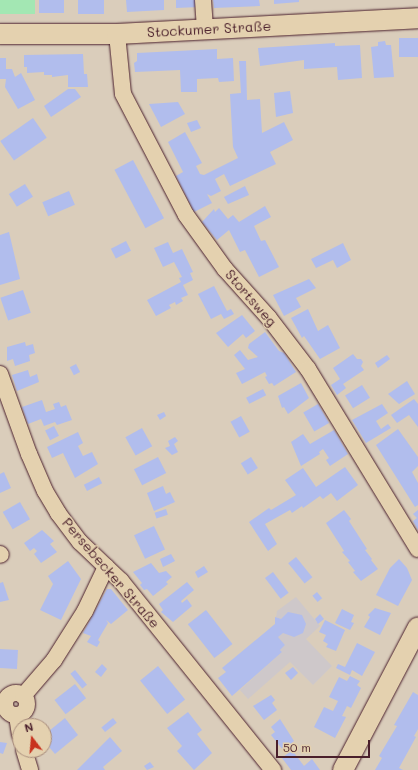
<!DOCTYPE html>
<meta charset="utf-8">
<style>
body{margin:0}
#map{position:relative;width:418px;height:770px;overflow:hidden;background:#dacdbb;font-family:Mali,sans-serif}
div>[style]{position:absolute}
.built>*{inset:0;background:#cec8ca}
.green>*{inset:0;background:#a3e7b3;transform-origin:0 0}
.building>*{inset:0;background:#b1bded;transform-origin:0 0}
.roads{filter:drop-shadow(0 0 1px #4a1f2b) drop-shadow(0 0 1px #4a1f2b)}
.minor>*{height:16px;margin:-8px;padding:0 8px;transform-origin:8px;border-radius:8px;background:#e4d1af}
.minor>.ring{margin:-8px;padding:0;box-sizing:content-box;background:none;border:16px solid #e4d1af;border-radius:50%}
.major>*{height:20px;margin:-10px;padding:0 10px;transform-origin:10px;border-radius:10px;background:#e4d1af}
span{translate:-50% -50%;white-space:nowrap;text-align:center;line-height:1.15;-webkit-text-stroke:3px #e4d1af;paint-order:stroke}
.street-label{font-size:14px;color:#4a1f2b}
.north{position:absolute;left:12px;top:718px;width:40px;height:40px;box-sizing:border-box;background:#e4d1af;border:1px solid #a68a7a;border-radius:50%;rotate:344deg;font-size:11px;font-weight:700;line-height:16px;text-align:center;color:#4a1f2b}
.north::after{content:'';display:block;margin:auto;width:14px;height:18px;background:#c8321e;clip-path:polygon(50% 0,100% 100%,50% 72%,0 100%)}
.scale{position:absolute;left:276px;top:740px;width:94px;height:18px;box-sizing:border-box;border:2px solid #4a1f2b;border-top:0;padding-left:5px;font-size:12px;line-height:14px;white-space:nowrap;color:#4a1f2b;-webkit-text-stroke:3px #e4d1af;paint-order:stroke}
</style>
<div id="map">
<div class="built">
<i style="clip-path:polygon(296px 597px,320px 626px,306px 639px,332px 666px,313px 685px,290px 662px,248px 699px,240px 690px,282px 652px,280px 650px,285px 645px,270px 628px,275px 624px,277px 611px)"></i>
</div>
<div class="green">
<i style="left:0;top:0;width:35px;height:14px"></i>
</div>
<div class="building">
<i style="left:39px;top:0;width:25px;height:13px"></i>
<i style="left:78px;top:0;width:26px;height:14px"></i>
<i style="clip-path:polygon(126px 0,164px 0,164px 10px,127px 12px)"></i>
<i style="clip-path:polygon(176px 0,198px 0,199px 7px,176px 8px)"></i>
<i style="clip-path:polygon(213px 0,259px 0,260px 6px,214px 8px)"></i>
<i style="clip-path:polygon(274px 0,299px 0,299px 2px,274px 4px)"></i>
<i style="left:418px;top:38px;width:19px;height:19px;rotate:90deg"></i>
<i style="clip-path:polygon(385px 41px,386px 45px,391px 45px,394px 77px,374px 78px,371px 47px,378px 46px,378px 42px)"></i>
<i style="clip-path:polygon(335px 43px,335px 46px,360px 45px,362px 78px,338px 80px,337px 67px,304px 69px,304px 60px,260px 66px,258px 48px)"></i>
<i style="clip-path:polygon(217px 49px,217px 59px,233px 58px,234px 81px,219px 82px,218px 78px,197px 79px,197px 92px,181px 92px,180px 70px,135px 72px,134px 63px,137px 61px,137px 53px)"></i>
<i style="clip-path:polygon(83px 54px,84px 74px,87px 74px,88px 87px,68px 87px,68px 75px,52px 77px,52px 75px,44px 75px,44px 72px,27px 73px,27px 67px,24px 67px,24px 55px)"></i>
<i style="clip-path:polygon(0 58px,6px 58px,6px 69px,12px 69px,15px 77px,21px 73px,35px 100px,18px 109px,5px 87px,6px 79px,0 79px)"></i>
<i style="clip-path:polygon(239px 61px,246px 61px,247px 100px,260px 99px,262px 133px,284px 122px,293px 140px,270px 152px,276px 164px,230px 186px,224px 174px,215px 179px,221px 191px,211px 196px,207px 194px,212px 203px,194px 212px,176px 176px,183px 172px,168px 142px,185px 132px,202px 163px,196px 166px,200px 174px,204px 175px,238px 158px,233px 147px,230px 94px,241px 93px)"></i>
<i style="clip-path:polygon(68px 89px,75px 89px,81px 97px,51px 117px,44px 106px)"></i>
<i style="clip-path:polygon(290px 91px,293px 113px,276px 117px,274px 93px)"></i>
<i style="clip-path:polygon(178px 102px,185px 114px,161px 127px,149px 104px)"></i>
<i style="left:33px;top:118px;width:24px;height:40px;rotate:55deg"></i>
<i style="clip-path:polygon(197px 120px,201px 128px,191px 132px,187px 123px)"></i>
<i style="left:133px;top:160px;width:66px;height:21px;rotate:62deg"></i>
<i style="left:25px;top:184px;width:15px;height:19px;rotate:58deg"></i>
<i style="clip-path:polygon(245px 186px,249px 195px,228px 204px,224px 197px)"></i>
<i style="left:69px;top:191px;width:15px;height:29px;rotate:67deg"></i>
<i style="clip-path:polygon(265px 206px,271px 217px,254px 226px,261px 241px,265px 240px,279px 267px,259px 277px,245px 250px,240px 252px,229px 230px,217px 240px,202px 222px,214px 209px,215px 212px,219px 208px,228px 219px,233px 215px,239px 222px)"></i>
<i style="clip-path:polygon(9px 232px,20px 279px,0 285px,0 235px)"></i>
<i style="left:126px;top:241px;width:11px;height:17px;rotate:63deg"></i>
<i style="clip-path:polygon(168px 242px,173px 253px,182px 249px,193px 272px,190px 273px,193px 280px,183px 285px,188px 295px,181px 298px,183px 301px,176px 305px,175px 302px,169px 305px,171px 308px,156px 316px,147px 300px,181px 282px,179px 278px,182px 277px,174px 262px,163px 267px,154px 248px)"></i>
<i style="clip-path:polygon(343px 243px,351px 260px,337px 268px,333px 260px,316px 268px,311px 259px)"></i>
<i style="clip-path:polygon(309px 279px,316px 288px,296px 298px,301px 307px,284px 316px,273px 295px)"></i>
<i style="clip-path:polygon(214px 286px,227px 311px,231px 309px,234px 314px,224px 319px,221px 314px,211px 319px,198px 294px)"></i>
<i style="left:23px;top:290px;width:24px;height:24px;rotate:71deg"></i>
<i style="clip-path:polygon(308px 309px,318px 331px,328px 325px,340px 348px,320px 359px,304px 336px,302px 338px,291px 318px)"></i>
<i style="clip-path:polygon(242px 315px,255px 331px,246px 338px,243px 334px,228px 347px,216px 333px)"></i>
<i style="clip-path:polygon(265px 332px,279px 351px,284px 353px,296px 372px,274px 386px,272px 383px,269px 384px,265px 377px,267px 376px,265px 372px,242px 384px,236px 373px,245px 369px,234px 355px,240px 350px,248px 360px,258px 357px,248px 348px,249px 344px)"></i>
<i style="clip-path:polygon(25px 342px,26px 346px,33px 344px,35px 353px,29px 355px,30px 361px,15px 366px,13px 359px,7px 361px,7px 347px)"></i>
<i style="clip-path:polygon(353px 354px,357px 359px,361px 359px,363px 362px,361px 366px,364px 370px,343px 384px,346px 388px,337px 395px,331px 385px,340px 379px,333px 368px)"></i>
<i style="clip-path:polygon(387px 355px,390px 359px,378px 368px,375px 363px)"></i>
<i style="left:76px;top:364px;width:9px;height:7px;rotate:63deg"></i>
<i style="clip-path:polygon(28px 370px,30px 377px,37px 374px,39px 382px,17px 391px,12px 375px)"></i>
<i style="clip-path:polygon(407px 381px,415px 394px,399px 404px,388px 394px)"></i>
<i style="clip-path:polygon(301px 383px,309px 398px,288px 414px,284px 407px,282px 408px,278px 396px)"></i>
<i style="left:362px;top:385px;width:15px;height:20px;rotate:58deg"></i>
<i style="left:263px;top:389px;width:7px;height:19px;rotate:63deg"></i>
<i style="clip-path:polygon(414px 399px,418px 404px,418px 427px,409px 415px,397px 423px,391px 415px)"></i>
<i style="clip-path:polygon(42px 400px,46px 412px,55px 409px,53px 404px,59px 402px,61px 407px,66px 405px,72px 420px,57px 425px,55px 422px,44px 426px,41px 419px,28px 424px,22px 407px)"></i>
<i style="left:318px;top:404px;width:22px;height:17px;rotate:60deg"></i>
<i style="clip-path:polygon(382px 404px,388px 413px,376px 421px,381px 429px,388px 424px,391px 428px,366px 443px,352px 420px)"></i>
<i style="clip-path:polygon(164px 412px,166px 416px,160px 420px,157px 415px)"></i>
<i style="left:241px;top:416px;width:18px;height:12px;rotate:61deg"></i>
<i style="left:54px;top:426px;width:11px;height:10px;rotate:63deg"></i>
<i style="left:142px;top:428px;width:21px;height:19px;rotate:61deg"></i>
<i style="clip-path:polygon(398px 429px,418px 457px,418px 466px,412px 472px,418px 483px,418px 505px,415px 507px,376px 445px)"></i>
<i style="clip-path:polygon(334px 430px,348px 454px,330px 466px,326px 460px,329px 458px,323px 449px,319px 452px,320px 454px,301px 466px,291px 442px,303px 434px,310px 444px)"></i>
<i style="clip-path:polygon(78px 432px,83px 443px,78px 446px,83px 456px,92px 452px,98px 464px,75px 478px,63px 453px,52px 458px,47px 447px)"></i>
<i style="clip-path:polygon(175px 437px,178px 441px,174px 444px,178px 452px,172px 455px,165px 448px,170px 446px,168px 441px)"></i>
<i style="left:158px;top:457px;width:18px;height:27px;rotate:63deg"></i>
<i style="left:251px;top:457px;width:13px;height:12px;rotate:58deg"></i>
<i style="clip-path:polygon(345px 467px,358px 485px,337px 501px,331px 493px,323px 499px,320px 496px,303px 508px,302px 506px,292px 513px,290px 510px,265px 524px,277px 544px,268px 551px,249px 522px,269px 508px,271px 510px,296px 495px,285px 480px,303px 468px,316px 487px)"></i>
<i style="clip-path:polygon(4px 472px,11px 488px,0 493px,0 474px)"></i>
<i style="left:99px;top:477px;width:7px;height:17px;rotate:63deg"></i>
<i style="clip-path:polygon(163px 486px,166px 494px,170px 492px,175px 502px,154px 511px,147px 493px)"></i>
<i style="left:20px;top:502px;width:20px;height:20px;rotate:60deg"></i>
<i style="left:166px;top:509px;width:6px;height:12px;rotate:72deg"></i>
<i style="clip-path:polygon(344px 510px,351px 519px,349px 521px,367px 549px,365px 550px,372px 559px,371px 560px,378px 569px,361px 581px,353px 572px,355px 571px,348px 562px,350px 561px,342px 552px,344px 551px,326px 523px)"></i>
<i style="clip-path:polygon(418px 510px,418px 530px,413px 521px,417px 518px,413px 514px)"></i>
<i style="left:154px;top:526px;width:26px;height:22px;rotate:65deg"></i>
<i style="clip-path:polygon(42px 530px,54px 541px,50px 544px,57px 552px,41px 563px,34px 554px,37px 551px,34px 548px,30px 551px,24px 543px)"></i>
<i style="clip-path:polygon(171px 554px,175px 561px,163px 567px,160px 559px)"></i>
<i style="left:296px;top:557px;width:26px;height:10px;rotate:51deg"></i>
<i style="clip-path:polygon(399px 559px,407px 568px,412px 580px,398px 606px,376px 595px,390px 568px)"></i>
<i style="clip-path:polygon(68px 561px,81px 579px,61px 620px,40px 610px,53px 584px,48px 576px)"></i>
<i style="clip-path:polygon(151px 563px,159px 573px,166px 571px,172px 577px,166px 582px,168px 584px,153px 596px,147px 589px,144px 590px,140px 585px,142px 583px,133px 572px)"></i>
<i style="clip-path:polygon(204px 566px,208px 572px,198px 578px,195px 572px)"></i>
<i style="left:273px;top:572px;width:26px;height:10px;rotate:53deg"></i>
<i style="clip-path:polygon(3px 582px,9px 600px,0 602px,0 583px)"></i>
<i style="clip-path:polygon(187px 582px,194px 590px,181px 601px,182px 603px,187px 599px,192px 606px,173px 622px,161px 612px,163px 610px,159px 604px)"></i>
<i style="clip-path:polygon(107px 589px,111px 589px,128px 610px,111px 624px,106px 620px,108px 623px,98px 640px,100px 642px,97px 647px,87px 642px,91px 636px,83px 633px)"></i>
<i style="left:317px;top:592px;width:8px;height:6px;rotate:50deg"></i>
<i style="clip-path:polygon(375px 608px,391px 613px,380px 635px,364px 627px,370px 617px,368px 615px)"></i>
<i style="clip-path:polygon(342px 609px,354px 615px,351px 622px,354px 623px,350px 630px,335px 623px)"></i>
<i style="left:206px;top:610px;width:43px;height:23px;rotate:52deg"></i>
<i style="clip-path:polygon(288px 612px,302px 615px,306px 624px,303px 633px,294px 637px,283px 633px,278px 637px,285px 645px,280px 650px,282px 652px,232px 696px,218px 678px,226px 672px,222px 668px,275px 624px,275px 617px,281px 619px)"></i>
<i style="clip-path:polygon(320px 614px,324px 619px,318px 624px,315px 619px)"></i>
<i style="clip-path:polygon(325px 620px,345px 630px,336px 651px,326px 647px,328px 644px,323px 641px,326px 635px,319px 632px)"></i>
<i style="clip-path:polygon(357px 643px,375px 652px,362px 676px,352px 670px,350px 675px,336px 668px,338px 664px,345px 667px)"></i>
<i style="left:0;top:649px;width:18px;height:19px;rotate:3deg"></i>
<i style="clip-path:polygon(102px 664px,107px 669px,101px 677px,95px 672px)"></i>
<i style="left:158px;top:666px;width:43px;height:23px;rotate:51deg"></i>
<i style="clip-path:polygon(293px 667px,298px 673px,291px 680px,285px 673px)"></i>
<i style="left:75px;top:670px;width:19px;height:6px;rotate:51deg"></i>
<i style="clip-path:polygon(350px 676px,360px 681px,357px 685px,361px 688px,351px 708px,347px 706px,342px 716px,346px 717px,335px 738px,314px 727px,324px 707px,333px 711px,338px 701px,329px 697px,339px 677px,347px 681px)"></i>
<i style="left:75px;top:684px;width:18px;height:26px;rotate:52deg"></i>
<i style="clip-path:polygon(413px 692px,418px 695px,418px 729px,414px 736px,416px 737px,399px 768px,403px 770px,375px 770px,382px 758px,379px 756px,397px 726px,394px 725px)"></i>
<i style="clip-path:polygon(271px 695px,275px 700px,272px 703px,277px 710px,264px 720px,253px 706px)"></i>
<i style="clip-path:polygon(188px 712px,202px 730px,197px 734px,212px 753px,194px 770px,177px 751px,182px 746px,167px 728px)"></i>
<i style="clip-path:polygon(65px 718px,78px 735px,55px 754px,44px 741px,44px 735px)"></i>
<i style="left:113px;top:718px;width:6px;height:15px;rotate:51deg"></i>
<i style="clip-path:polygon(280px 719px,294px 741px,283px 750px,271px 735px,275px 732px,271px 727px)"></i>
<i style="clip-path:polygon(110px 737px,122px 751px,103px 767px,105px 770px,77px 770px)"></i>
<i style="clip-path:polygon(0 742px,7px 743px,3px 754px,0 753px)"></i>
<i style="clip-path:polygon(292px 750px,304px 766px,312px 759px,320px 770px,291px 770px,282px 758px)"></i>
<i style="clip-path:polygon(150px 762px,154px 767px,147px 770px,144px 766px)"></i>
</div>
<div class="roads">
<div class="minor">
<i style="left:203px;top:0;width:29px;rotate:86deg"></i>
<i style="left:117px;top:34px;width:60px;rotate:84.3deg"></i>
<i style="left:123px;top:94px;width:136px;rotate:62.5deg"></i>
<i style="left:186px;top:215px;width:67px;rotate:54.2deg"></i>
<i style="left:225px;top:269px;width:66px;rotate:48.1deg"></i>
<i style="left:269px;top:318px;width:64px;rotate:52.6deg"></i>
<i style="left:308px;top:369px;width:211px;rotate:58.6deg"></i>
<i style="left:0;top:374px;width:85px;rotate:70.1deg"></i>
<i style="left:29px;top:454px;width:40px;rotate:66.6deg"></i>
<i style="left:45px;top:491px;width:26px;rotate:59deg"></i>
<i style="left:58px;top:513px;width:36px;rotate:53deg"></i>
<i style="left:80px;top:542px;width:57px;rotate:43.6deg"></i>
<i style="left:121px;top:581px;width:243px;rotate:51.2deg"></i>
<i style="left:0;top:554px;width:1px;rotate:45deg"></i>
<i class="ring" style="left:5px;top:693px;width:6px;height:6px"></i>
<i style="left:23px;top:696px;width:48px;rotate:-49.3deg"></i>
<i style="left:54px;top:660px;width:58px;rotate:-57.7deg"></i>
<i style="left:85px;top:611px;width:49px;rotate:-64.5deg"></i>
<i style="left:17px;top:716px;width:19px;rotate:81deg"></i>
<i style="left:24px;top:750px;width:21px;rotate:73deg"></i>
</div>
<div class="major">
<i style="left:0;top:34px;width:117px"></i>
<i style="left:117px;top:34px;width:301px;rotate:-3deg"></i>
<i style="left:343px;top:770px;width:161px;rotate:-62.3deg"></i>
</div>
</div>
<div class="street-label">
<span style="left:209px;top:29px;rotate:-3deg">Stockumer Straße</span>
<span style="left:251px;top:298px;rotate:49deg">Stortsweg</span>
<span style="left:111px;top:573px;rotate:49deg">Persebecker Straße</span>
</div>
<div class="north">N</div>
<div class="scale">50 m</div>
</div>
